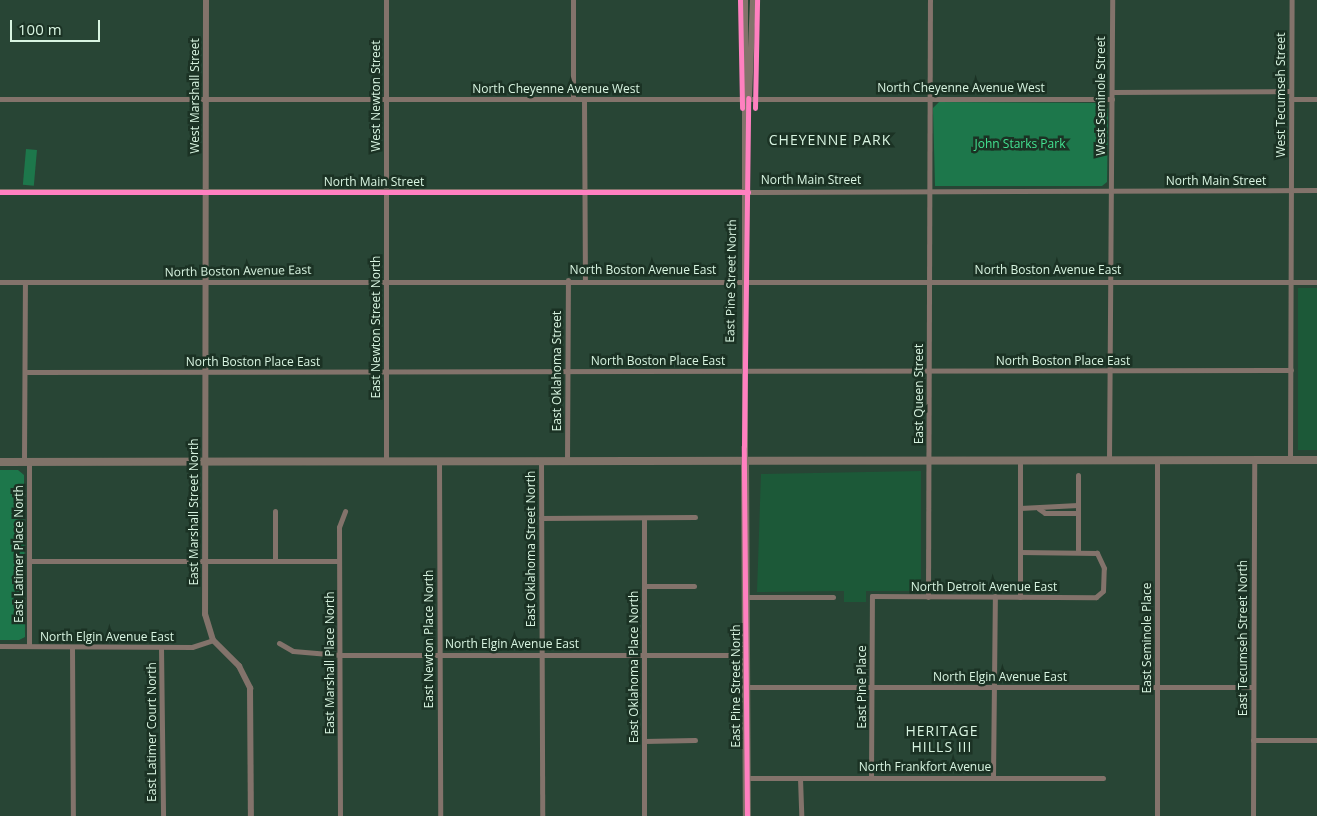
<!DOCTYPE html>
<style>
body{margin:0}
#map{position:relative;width:1317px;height:816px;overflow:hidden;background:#284535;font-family:"Open Sans",sans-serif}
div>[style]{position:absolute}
.built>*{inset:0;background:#1c5938;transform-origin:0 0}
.green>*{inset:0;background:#1d774b;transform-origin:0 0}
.minor>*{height:5px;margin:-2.5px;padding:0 2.5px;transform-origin:2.5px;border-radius:2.5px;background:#83736b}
.tertiary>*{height:6px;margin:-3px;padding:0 3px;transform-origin:3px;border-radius:3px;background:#83736b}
.secondary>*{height:8px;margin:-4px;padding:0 4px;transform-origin:4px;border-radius:4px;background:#807369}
.cycleway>*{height:5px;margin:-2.5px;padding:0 2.5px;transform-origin:2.5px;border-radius:2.5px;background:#ff80c0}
span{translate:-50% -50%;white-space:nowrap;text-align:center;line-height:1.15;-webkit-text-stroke:5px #1b3224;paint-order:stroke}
.street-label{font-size:12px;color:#d8f4e1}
.park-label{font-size:12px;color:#43e392}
.neighbourhood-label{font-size:14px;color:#d8f4e1;letter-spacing:1px}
.scale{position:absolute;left:10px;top:20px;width:90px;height:22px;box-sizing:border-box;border:2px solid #d8f4e1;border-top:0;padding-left:6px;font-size:15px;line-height:18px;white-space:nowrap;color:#d8f4e1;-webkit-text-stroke:4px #1b3224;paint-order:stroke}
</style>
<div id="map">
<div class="built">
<i style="left:1298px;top:288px;width:19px;height:162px"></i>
<i style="clip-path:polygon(921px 471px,921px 591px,866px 591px,866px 602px,844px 602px,844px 591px,757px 592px,761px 474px)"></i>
</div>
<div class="green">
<i style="clip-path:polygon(939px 102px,1103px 103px,1108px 109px,1107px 182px,1102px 186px,935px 186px,933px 108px)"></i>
<i style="left:26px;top:149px;width:11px;height:36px;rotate:5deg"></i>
<i style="clip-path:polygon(0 470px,18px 470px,24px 475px,25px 637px,19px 640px,0 640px)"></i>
</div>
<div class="minor">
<i style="left:1112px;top:92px;width:179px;rotate:-0.3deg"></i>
<i style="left:573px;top:98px;width:98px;rotate:-90deg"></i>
<i style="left:0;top:99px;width:1112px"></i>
<i style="left:584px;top:99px;width:181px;rotate:89.7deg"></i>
<i style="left:1291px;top:99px;width:26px"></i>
<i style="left:748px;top:192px;width:569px;rotate:-0.2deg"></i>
<i style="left:0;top:282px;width:1317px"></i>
<i style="left:25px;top:372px;width:1266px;rotate:-0.09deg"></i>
<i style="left:1109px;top:460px;width:460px;rotate:-89.6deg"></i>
<i style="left:1157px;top:460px;width:356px;rotate:90deg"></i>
<i style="left:1290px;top:460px;width:460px;rotate:-89.8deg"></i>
<i style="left:29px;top:461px;width:185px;rotate:90deg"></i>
<i style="left:567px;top:461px;width:181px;rotate:-89.7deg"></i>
<i style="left:1020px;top:461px;width:136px;rotate:90deg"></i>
<i style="left:24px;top:462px;width:180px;rotate:-89.7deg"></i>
<i style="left:386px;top:462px;width:462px;rotate:-90deg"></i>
<i style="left:439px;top:462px;width:354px;rotate:89.8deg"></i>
<i style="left:541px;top:462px;width:354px;rotate:89.8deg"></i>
<i style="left:1020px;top:508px;width:58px;rotate:-3deg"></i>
<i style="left:1039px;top:509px;width:7px;rotate:34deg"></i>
<i style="left:1045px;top:513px;width:33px"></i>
<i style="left:275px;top:511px;width:50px;rotate:90deg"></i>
<i style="left:541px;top:518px;width:154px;rotate:-0.4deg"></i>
<i style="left:644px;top:518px;width:298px;rotate:90deg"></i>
<i style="left:1078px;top:551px;width:76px;rotate:-90deg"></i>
<i style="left:29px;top:561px;width:310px"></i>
<i style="left:644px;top:586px;width:50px"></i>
<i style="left:747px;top:597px;width:86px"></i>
<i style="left:928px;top:597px;width:597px;rotate:-89.81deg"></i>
<i style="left:279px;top:643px;width:16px;rotate:30deg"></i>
<i style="left:293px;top:651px;width:47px;rotate:4.9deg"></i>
<i style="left:340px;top:655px;width:407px"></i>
<i style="left:0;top:646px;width:192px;rotate:0.3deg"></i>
<i style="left:192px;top:647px;width:22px;rotate:-18deg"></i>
<i style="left:72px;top:647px;width:169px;rotate:89.7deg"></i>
<i style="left:161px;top:647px;width:169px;rotate:89.3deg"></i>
<i style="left:747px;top:687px;width:506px"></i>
<i style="left:1253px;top:740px;width:64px"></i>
<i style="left:644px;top:741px;width:51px;rotate:-1.1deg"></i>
<i style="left:871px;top:777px;width:181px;rotate:-89.7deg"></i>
<i style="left:872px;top:596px;width:224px;rotate:0.3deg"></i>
<i style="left:1096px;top:597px;width:9px;rotate:-41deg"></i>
<i style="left:1103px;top:591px;width:23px;rotate:-88deg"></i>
<i style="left:1104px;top:568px;width:17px;rotate:-115deg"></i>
<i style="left:1097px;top:553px;width:77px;rotate:-179.3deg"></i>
<i style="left:993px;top:777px;width:181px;rotate:-89.4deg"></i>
<i style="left:747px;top:778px;width:356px"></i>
<i style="left:800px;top:778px;width:38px;rotate:88deg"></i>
<i style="left:340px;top:816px;width:289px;rotate:-90.2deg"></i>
<i style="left:339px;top:527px;width:17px;rotate:-69deg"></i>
<i style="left:1253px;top:816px;width:356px;rotate:-89.8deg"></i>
</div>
<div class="tertiary">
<i style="left:206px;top:0;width:614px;rotate:90.09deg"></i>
<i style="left:205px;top:614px;width:27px;rotate:73deg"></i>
<i style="left:213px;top:640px;width:37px;rotate:45deg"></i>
<i style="left:239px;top:666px;width:25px;rotate:63deg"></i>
<i style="left:250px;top:688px;width:128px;rotate:89.6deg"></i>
<i style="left:749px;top:96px;width:96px;rotate:-87.6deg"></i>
<i style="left:0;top:192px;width:748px"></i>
<i style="left:745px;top:460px;width:460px;rotate:-90deg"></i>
</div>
<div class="secondary">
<i style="left:745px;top:460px;width:356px;rotate:89.7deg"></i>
<i style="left:0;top:462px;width:1317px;rotate:-0.09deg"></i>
</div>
<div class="cycleway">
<i style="left:740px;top:0;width:108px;rotate:88.9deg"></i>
<i style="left:755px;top:108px;width:108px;rotate:-88.9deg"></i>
<i style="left:0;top:192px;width:748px"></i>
<i style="left:747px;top:816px;width:370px;rotate:-90.5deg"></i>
<i style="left:744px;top:446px;width:348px;rotate:-89.3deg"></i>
</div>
<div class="street-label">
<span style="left:961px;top:88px">North Cheyenne Avenue West</span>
<span style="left:556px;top:89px">North Cheyenne Avenue West</span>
<span style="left:1281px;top:95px;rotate:-90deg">West Tecumseh Street</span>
<span style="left:195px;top:96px;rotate:-90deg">West Marshall Street</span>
<span style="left:376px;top:96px;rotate:-90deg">West Newton Street</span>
<span style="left:1101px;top:96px;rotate:-90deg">West Seminole Street</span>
<span style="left:811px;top:180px">North Main Street</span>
<span style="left:1216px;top:181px">North Main Street</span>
<span style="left:374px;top:182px">North Main Street</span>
<span style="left:643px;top:270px">North Boston Avenue East</span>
<span style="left:1048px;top:270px">North Boston Avenue East</span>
<span style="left:238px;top:271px;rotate:-1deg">North Boston Avenue East</span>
<span style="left:731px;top:281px;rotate:-89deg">East Pine Street North</span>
<span style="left:376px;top:327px;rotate:-90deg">East Newton Street North</span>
<span style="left:658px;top:361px">North Boston Place East</span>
<span style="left:1063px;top:361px">North Boston Place East</span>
<span style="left:253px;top:362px">North Boston Place East</span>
<span style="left:557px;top:371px;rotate:-90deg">East Oklahoma Street</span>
<span style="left:919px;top:394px;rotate:-90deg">East Queen Street</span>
<span style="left:194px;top:512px;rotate:-90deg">East Marshall Street North</span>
<span style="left:531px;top:549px;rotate:-90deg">East Oklahoma Street North</span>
<span style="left:19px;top:554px;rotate:-90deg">East Latimer Place North</span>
<span style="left:984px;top:587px">North Detroit Avenue East</span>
<span style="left:107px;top:637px">North Elgin Avenue East</span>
<span style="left:1147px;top:638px;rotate:-90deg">East Seminole Place</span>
<span style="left:1243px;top:638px;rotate:-90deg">East Tecumseh Street North</span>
<span style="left:429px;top:639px;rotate:-90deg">East Newton Place North</span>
<span style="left:512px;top:644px">North Elgin Avenue East</span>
<span style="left:330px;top:663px;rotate:-90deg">East Marshall Place North</span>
<span style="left:634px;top:667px;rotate:-90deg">East Oklahoma Place North</span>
<span style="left:1000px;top:677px">North Elgin Avenue East</span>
<span style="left:736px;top:686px;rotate:-90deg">East Pine Street North</span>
<span style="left:862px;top:687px;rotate:-90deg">East Pine Place</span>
<span style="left:152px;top:732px;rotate:-90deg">East Latimer Court North</span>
<span style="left:925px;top:767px">North Frankfort Avenue</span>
</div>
<div class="park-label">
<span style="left:1020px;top:144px">John Starks Park</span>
</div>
<div class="neighbourhood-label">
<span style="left:830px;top:140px">CHEYENNE PARK</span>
<span style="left:942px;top:739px">HERITAGE<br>HILLS III</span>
</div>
<div class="scale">100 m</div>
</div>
